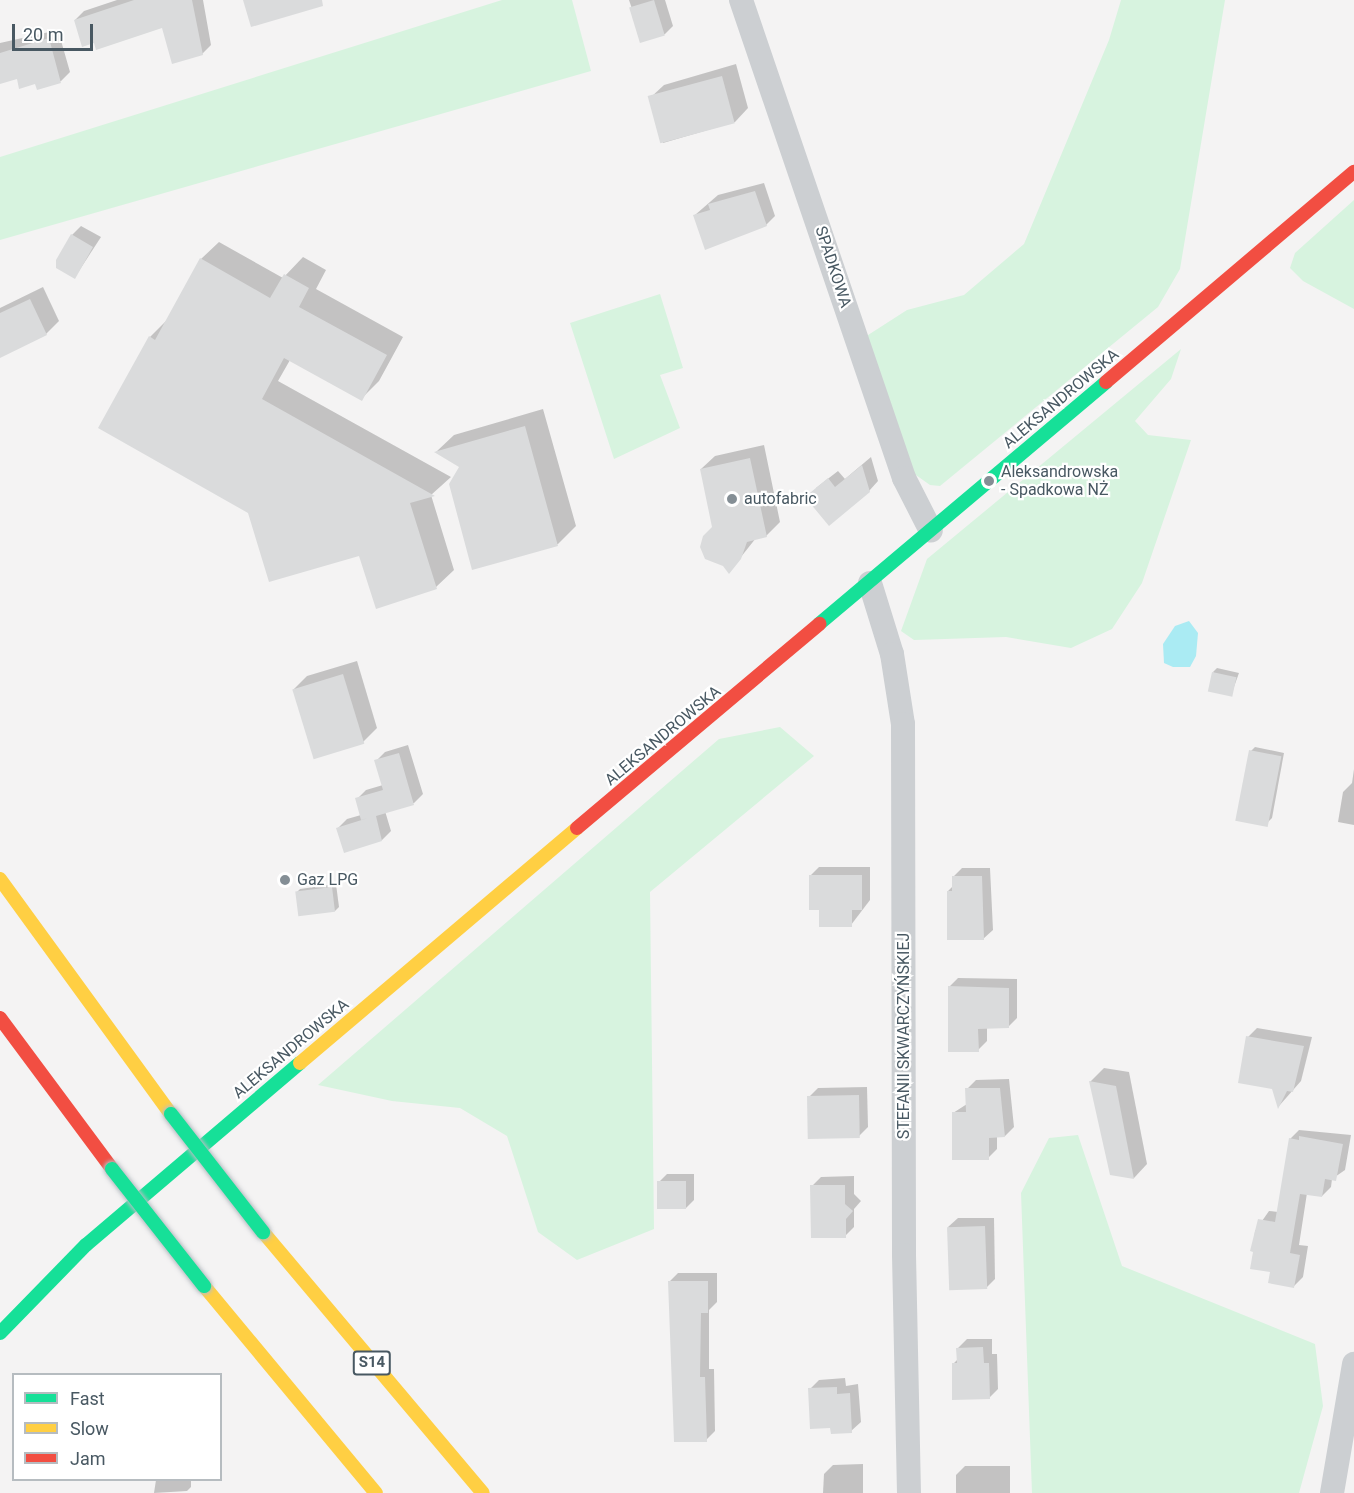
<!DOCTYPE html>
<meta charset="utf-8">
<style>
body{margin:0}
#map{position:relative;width:1354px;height:1493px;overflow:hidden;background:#f4f3f3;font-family:Roboto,sans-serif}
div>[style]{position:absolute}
.green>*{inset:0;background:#d7f3df}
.water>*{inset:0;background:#aaebf3}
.shadow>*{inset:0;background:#0003}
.building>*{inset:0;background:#dadbdc;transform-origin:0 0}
.street>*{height:24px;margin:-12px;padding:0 12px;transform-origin:12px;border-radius:12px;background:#cccfd2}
.fast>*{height:14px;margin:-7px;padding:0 7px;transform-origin:7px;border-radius:7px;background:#16e098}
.slow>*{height:14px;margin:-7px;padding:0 7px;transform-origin:7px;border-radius:7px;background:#ffcf43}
.jam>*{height:14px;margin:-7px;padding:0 7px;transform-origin:7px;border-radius:7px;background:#f24e42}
.bridges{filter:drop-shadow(0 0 2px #b8bec3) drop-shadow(0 0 2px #b8bec3)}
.fast-bridge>*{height:14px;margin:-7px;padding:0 7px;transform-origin:7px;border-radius:7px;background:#16e098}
.dots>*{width:16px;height:16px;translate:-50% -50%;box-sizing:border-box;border:3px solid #fff;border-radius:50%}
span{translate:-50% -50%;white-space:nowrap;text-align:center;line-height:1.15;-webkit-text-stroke:4.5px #fff;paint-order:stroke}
.shield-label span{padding:2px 4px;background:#fff;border:2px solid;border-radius:4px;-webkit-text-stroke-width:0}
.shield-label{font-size:15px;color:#485862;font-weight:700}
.street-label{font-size:16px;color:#485862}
.poi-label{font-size:16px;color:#485862}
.left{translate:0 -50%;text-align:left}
.legend{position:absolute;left:12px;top:1373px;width:210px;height:108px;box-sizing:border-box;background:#fff;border:2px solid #b6bcc0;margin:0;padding:8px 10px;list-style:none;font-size:18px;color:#485862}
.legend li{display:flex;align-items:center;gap:12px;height:30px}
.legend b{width:30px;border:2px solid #b6bcc0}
.scale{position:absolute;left:12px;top:24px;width:81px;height:27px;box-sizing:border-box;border:3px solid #485862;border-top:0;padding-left:8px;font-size:18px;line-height:21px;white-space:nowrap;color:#485862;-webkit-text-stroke:4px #fff;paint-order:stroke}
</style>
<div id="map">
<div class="green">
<i style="clip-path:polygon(502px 0,572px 0,591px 71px,0 240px,0 157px)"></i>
<i style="clip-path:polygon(1121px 0,1225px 0,1180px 269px,1158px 307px,940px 486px,930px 485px,913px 473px,865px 337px,907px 310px,964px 295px,1024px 244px,1109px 40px)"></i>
<i style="clip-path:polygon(1354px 200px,1354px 309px,1303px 281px,1290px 268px,1295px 253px)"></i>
<i style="clip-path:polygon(660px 294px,683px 368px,660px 375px,680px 428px,614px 459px,570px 323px)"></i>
<i style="clip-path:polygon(1181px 349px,1171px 379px,1135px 421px,1148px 435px,1191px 440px,1142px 583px,1112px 629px,1071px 648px,1006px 637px,914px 640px,901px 631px,927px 559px)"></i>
<i style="clip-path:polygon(780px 727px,814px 756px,650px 892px,654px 1229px,577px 1260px,538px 1232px,507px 1136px,460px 1108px,392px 1101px,318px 1085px,719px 739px)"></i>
<i style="clip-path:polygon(1078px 1135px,1122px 1266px,1315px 1344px,1323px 1406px,1299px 1493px,1032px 1493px,1021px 1193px,1049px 1138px)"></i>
</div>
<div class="water">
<i style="clip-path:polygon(1189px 621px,1198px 633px,1196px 656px,1190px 667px,1173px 667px,1164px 663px,1163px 644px,1175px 626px)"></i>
</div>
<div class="shadow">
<i style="clip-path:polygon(117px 0,203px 0,211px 45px,202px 54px,163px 26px,95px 41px,75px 20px,84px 11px)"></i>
<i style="clip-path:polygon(629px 0,665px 0,673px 26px,665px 34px,643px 41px)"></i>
<i style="clip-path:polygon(58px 30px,70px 72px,61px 81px,38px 88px,36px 82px,18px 77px,0 82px,0 43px)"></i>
<i style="clip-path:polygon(736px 64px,748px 108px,735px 122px,663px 143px,650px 98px,664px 85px)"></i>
<i style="clip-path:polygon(764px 183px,775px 216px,766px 225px,695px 215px,718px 195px)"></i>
<i style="clip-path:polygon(81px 226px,101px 237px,75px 277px,72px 235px)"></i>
<i style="clip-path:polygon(219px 242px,283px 278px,303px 257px,326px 270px,316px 289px,403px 337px,379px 381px,361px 399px,290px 360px,278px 381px,451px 477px,431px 495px,454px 570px,436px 587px,250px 512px,150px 337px,168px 319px,201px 259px)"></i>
<i style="clip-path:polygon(43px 287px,59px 321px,46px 334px,0 356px,0 308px)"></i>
<i style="clip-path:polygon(543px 409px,576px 526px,558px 544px,474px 568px,461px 466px,436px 452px,454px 435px)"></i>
<i style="clip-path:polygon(764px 445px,780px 522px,766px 536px,756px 538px,729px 572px,714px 527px,701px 469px,715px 456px)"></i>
<i style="clip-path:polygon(871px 457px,878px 481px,869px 491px,816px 488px,838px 471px,845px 479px)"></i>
<i style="clip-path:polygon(357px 661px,377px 728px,363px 742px,293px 690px,307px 676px)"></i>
<i style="clip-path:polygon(1217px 668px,1239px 673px,1231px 695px,1213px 672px)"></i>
<i style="clip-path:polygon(408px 745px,423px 794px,414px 803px,385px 811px,391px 831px,382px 840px,338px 828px,347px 819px,361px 815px,357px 799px,366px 790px,383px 785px,376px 761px,385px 752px)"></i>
<i style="clip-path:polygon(1255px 747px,1284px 753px,1272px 818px,1268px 822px,1251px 751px)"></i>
<i style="clip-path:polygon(1354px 769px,1354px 825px,1338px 822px,1343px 792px,1352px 783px)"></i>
<i style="clip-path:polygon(819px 867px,870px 867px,870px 900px,851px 925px,820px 908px,810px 876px)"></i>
<i style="clip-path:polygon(962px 868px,990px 868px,993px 930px,983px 939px,948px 891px,953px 886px,953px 877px)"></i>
<i style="clip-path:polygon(336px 884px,339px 907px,335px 911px,296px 893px,300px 889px)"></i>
<i style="clip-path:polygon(958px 978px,1017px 979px,1017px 1018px,1008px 1027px,987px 1027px,987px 1041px,978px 1050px,949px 987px)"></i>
<i style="clip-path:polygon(1257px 1028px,1312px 1037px,1301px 1081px,1279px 1106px,1274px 1087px,1248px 1037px)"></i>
<i style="clip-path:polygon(1104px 1068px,1129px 1072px,1147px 1164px,1134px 1178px,1111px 1174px,1090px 1082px)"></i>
<i style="clip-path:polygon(1009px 1079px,1014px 1127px,1005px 1136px,997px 1136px,997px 1149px,988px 1158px,953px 1113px,967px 1104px,967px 1089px,976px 1080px)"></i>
<i style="clip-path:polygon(867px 1087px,868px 1127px,859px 1136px,809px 1097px,818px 1088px)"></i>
<i style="clip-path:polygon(1299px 1130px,1351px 1135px,1345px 1170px,1332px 1179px,1331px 1187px,1322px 1196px,1307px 1193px,1299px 1245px,1308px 1246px,1303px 1277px,1294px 1286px,1271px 1271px,1252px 1267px,1255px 1231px,1269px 1211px,1278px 1212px,1290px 1139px)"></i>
<i style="clip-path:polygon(667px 1174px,694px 1174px,694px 1200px,686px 1208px,659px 1182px)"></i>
<i style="clip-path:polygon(854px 1176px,854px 1194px,861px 1201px,854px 1209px,854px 1227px,845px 1236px,812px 1186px,821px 1177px)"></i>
<i style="clip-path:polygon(958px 1218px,994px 1218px,995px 1279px,986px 1288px,948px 1227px)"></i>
<i style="clip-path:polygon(678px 1273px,717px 1273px,717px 1302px,709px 1310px,709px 1369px,714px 1369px,715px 1431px,706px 1440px,669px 1282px)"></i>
<i style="clip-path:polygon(967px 1339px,992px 1339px,992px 1354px,997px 1354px,998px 1389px,989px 1398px,953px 1364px,958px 1359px,958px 1348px)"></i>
<i style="clip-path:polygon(845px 1378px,846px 1386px,858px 1384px,861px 1422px,851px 1431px,832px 1426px,810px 1389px,819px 1380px)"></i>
<i style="clip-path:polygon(863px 1464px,863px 1493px,823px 1493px,824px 1474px,833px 1465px)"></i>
<i style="clip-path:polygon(965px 1466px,1010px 1466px,1010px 1493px,956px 1493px,956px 1475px)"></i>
<i style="clip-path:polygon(156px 1480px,191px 1480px,191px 1487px,187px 1491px,154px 1493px)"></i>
</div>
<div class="building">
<i style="clip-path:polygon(134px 0,192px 0,203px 55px,172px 64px,162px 28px,96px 50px,94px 43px,82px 47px,74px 20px)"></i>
<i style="clip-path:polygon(243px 0,322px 0,323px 6px,251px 27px)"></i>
<i style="left:654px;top:0;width:37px;height:26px;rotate:73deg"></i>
<i style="clip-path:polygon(49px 38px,61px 83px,37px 90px,35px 84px,19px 89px,17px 79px,0 84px,0 53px)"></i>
<i style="left:722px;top:76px;width:49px;height:77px;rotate:75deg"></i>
<i style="clip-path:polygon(755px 191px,767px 226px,705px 250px,693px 215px,710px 210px,708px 204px)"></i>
<i style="clip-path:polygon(71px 234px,93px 247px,75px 279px,56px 268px,56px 260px)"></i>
<i style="clip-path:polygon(200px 258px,270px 298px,284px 274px,309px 288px,299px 307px,387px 355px,362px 401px,284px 358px,262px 399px,435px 496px,410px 503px,437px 589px,376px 609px,359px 556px,269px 582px,248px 513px,98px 428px,149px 336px,155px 340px)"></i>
<i style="clip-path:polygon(30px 299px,47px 335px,0 358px,0 313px)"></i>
<i style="clip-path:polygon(525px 426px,558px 546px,472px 570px,449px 484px,459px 467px,434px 452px)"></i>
<i style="clip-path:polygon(750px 458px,767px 537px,747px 542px,741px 559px,729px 574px,723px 566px,705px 559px,700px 547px,703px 536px,712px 527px,700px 469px)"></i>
<i style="clip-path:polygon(862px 465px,870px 492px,829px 526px,805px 497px,828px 478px,835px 487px)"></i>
<i style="left:1212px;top:672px;width:25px;height:20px;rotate:12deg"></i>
<i style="left:343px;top:674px;width:73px;height:53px;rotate:73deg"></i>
<i style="left:1249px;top:750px;width:33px;height:72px;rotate:11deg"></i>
<i style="clip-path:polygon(399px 753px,414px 805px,376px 816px,382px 841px,344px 853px,336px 828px,368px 818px,361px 820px,355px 798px,383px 790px,374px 760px)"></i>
<i style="clip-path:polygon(809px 875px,862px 875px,862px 910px,852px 910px,852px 927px,819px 927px,819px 910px,809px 910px)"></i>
<i style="clip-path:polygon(952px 876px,982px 876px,984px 940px,947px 940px,947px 891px,952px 891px)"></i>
<i style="left:332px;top:887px;width:25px;height:37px;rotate:83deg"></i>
<i style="clip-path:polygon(948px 986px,1009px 988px,1009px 1028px,978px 1029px,979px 1052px,948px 1052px)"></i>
<i style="clip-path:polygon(1246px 1036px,1304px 1046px,1293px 1092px,1287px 1091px,1278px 1109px,1272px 1089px,1238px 1083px)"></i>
<i style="clip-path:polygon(1089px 1081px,1116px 1086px,1134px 1179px,1110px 1175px)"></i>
<i style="clip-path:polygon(965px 1088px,1000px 1088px,1005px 1137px,989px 1138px,989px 1160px,952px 1160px,952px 1112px,966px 1112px)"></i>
<i style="left:859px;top:1095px;width:43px;height:52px;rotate:89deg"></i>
<i style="clip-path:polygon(1299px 1136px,1343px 1144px,1336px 1181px,1325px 1179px,1322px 1197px,1300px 1194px,1290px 1253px,1300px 1255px,1294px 1288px,1268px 1283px,1270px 1272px,1250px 1269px,1253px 1252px,1250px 1251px,1258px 1219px,1275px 1222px,1289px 1138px,1299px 1140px)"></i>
<i style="left:657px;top:1181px;width:29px;height:28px"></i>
<i style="clip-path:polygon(810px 1185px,845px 1185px,845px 1204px,853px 1211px,846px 1219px,846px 1238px,811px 1238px)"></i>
<i style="left:985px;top:1226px;width:63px;height:38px;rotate:88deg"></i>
<i style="clip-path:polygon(668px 1281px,708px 1281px,708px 1313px,701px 1313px,700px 1377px,705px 1377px,707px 1442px,674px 1442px)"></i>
<i style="clip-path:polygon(983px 1347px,984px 1363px,989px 1363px,990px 1399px,952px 1400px,952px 1363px,957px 1363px,956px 1348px)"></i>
<i style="clip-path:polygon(837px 1387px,837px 1394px,850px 1393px,852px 1433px,831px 1434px,830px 1428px,810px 1429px,808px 1388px)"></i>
</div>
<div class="street">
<i style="left:741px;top:0;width:505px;rotate:71.17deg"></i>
<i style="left:904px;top:478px;width:59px;rotate:63deg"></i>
<i style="left:870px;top:583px;width:74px;rotate:72.8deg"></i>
<i style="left:892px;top:654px;width:71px;rotate:81.1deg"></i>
<i style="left:903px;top:724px;width:531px;rotate:89.89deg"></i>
<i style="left:904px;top:1255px;width:238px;rotate:88.8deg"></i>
<i style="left:1332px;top:1493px;width:131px;rotate:-80.3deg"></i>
</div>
<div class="fast">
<i style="left:819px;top:624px;width:375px;rotate:-40.1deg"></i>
<i style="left:0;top:1333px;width:123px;rotate:-45.7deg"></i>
<i style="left:86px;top:1245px;width:281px;rotate:-40.4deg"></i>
</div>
<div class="slow">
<i style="left:0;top:879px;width:291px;rotate:54deg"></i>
<i style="left:300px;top:1063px;width:363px;rotate:-40.3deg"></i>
<i style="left:263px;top:1232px;width:341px;rotate:49.9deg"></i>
<i style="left:204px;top:1286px;width:269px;rotate:50.3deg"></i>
</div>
<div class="jam">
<i style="left:1106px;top:382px;width:325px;rotate:-40.3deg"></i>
<i style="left:577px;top:828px;width:317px;rotate:-40.1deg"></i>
<i style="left:0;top:1018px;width:188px;rotate:53.4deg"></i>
</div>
<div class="bridges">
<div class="fast-bridge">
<i style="left:171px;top:1114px;width:150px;rotate:52.1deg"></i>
<i style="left:112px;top:1169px;width:149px;rotate:51.8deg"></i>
</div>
</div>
<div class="dots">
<i style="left:989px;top:481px;background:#848e95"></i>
<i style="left:732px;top:499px;background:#848e95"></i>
<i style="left:285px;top:880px;background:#848e95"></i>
</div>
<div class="shield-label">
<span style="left:372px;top:1363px">S14</span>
</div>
<div class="street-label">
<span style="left:833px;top:267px;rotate:72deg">SPADKOWA</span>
<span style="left:1061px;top:399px;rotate:-40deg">ALEKSANDROWSKA</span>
<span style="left:663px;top:736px;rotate:-40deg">ALEKSANDROWSKA</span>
<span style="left:904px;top:1036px;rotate:-90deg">STEFANII SKWARCZYŃSKIEJ</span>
<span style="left:291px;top:1049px;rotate:-40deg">ALEKSANDROWSKA</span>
</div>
<div class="poi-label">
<span class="left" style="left:1001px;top:481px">Aleksandrowska<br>- Spadkowa NŻ</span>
<span class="left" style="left:744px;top:499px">autofabric</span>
<span class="left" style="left:297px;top:880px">Gaz LPG</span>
</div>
<ul class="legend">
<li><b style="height:8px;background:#16e098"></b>Fast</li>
<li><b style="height:8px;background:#ffcf43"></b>Slow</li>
<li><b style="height:8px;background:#f24e42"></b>Jam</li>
</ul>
<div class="scale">20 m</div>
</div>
